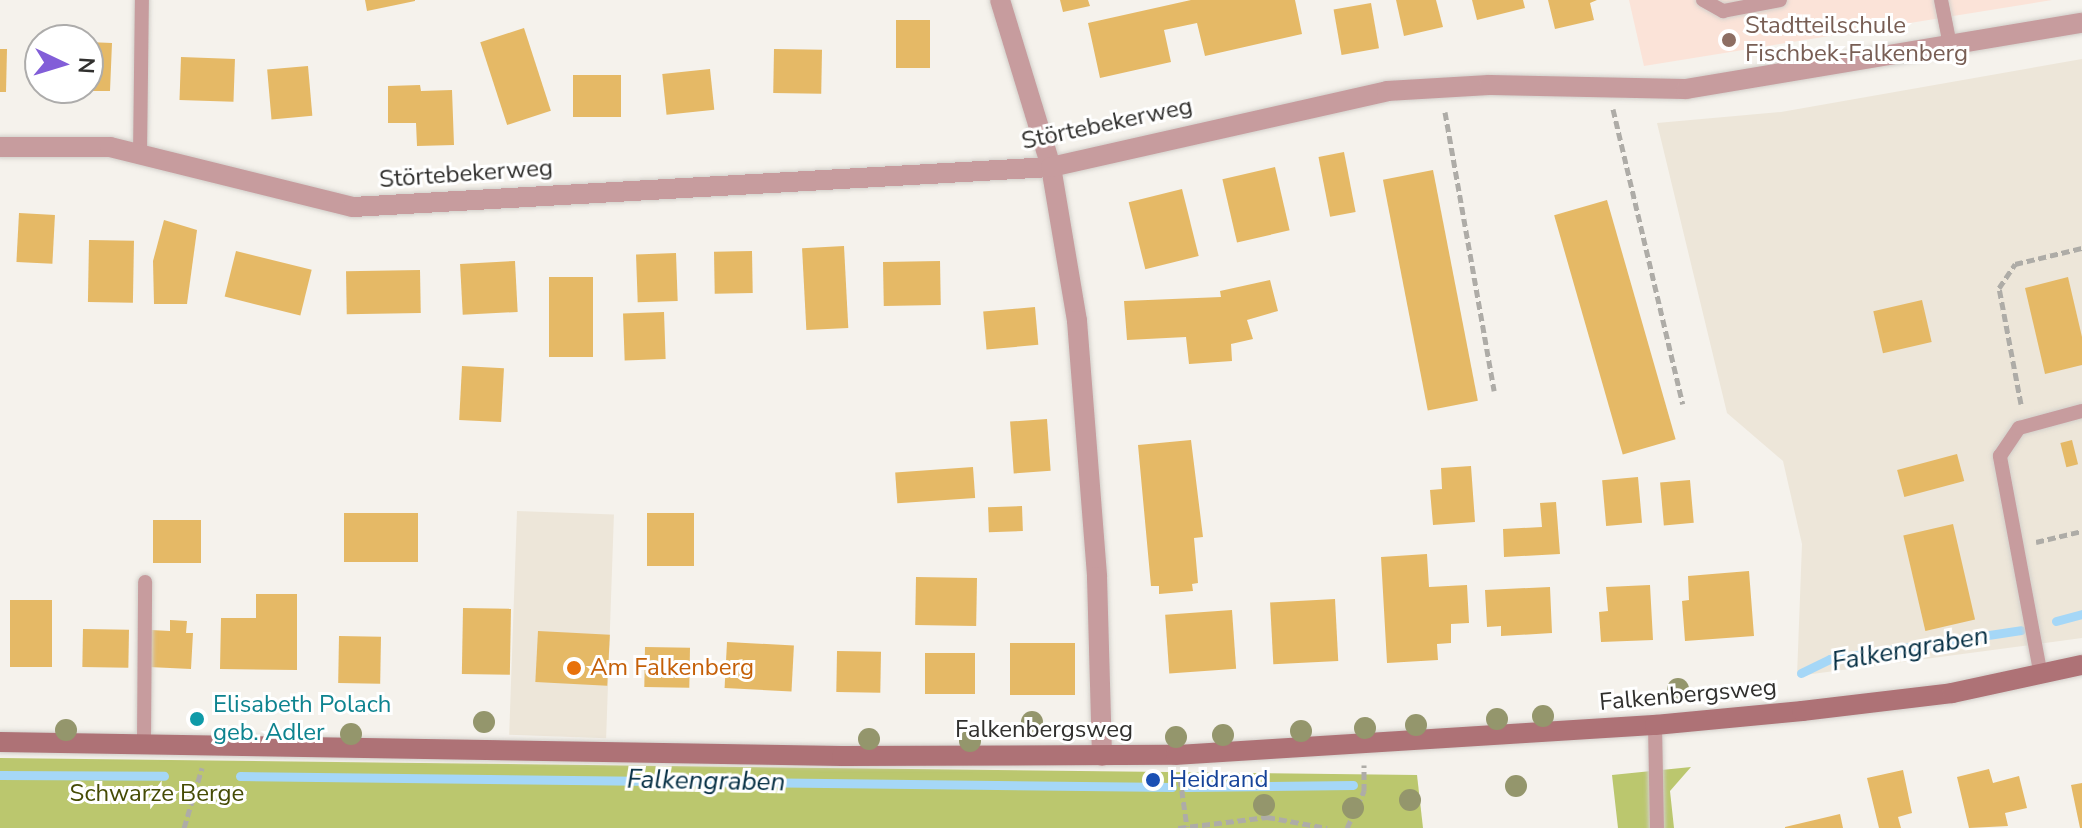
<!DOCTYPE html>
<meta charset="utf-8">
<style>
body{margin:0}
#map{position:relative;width:2082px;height:828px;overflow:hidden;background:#f5f2ec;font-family:"Nunito Sans",sans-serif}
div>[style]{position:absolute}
.built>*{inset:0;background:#ede6d9;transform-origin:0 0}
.education>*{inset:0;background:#fbe3d8}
.forest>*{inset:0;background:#bbc76e}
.stream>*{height:9px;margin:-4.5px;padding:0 4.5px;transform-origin:4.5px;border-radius:4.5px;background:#a5d7f7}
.building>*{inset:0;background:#e5b966;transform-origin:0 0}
.path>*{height:5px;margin-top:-2.5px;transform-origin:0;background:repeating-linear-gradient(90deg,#aeaca7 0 8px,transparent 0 12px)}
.roads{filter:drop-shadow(0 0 2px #d2cfca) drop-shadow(0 0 2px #d2cfca)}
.lane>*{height:14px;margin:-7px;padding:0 7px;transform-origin:7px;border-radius:7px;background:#c79c9e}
.street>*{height:20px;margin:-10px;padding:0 10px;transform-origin:10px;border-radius:10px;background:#c79c9e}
.secondary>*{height:20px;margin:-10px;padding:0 10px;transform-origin:10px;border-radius:10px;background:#ae7276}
.trees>*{width:22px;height:22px;margin:-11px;border-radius:50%;background:#94966c}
.dots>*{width:22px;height:22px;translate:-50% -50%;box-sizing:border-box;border:4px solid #fff;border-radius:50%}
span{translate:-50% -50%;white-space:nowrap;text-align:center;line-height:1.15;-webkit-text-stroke:6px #fff;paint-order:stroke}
.education-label{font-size:24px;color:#785e54}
.left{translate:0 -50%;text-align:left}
.street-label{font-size:24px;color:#31302e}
.food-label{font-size:24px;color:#c56008}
.culture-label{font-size:24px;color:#0d838f}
.transit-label{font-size:24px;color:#164399}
.park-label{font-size:24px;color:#454b04}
.water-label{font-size:26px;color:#042e43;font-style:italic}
.north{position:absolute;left:24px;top:24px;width:80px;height:80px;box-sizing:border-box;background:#fff;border:2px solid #adacab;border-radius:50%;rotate:94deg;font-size:22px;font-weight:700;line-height:32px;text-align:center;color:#31302e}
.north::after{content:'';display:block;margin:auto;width:28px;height:36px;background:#825ed8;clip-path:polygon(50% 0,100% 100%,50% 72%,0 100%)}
</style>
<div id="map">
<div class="built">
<i style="clip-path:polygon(2082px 59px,2082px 638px,1797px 676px,1802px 544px,1783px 461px,1727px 413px,1657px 123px,1781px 112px)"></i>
<i style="left:517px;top:511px;width:97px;height:224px;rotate:2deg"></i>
</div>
<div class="education">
<i style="clip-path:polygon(1629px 0,2052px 0,1644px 66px)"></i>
</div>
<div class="forest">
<i style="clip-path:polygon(0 758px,1417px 775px,1423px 828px,0 828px)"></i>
<i style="clip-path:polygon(1691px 767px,1670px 791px,1674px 828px,1618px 828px,1612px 775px)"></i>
</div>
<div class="stream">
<i style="left:2056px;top:621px;width:27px;rotate:-15deg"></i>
<i style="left:1801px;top:673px;width:32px;rotate:-26deg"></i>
<i style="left:1830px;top:659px;width:193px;rotate:-8.6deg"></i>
<i style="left:0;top:775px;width:164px;rotate:0.3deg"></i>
<i style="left:240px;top:776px;width:932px;rotate:0.68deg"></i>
<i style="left:1186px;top:787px;width:167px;rotate:-0.7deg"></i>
</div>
<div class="building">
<i style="clip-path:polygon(365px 0,415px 0,415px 1px,367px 11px)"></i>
<i style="clip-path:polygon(1060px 0,1088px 0,1090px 6px,1063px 12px)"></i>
<i style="clip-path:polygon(1191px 0,1295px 0,1302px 34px,1205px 56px,1197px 23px,1164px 30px,1171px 62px,1100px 78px,1088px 23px)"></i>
<i style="clip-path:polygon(1396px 0,1436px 0,1443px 27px,1404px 36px)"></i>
<i style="clip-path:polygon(1472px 0,1523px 0,1525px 8px,1477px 20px)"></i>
<i style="clip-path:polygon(1548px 0,1597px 0,1590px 3px,1594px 20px,1555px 29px)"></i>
<i style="left:1371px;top:3px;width:46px;height:38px;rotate:80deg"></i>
<i style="left:896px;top:20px;width:34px;height:48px"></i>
<i style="left:524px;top:28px;width:87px;height:46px;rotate:72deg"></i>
<i style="clip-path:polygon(88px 42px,112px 43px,110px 91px,81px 91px,88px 88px)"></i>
<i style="clip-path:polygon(0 49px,7px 49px,6px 92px,0 92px)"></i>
<i style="left:774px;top:49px;width:48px;height:44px;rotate:1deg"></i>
<i style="left:181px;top:57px;width:54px;height:43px;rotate:2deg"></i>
<i style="left:308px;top:66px;width:50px;height:41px;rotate:85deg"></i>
<i style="left:710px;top:69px;width:41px;height:48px;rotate:84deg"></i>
<i style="left:573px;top:75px;width:48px;height:42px"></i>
<i style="clip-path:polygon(420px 85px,421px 91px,452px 90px,454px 145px,417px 146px,416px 123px,388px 123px,388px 86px)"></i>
<i style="left:1344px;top:152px;width:61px;height:26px;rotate:79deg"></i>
<i style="left:1275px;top:167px;width:65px;height:54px;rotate:77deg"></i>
<i style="left:1433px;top:170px;width:235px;height:51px;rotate:79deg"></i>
<i style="left:1182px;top:189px;width:69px;height:55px;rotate:76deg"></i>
<i style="left:1607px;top:200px;width:249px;height:55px;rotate:74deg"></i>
<i style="left:19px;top:213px;width:36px;height:49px;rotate:3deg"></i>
<i style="clip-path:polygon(164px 220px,197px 230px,187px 304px,154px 304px,153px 261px)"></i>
<i style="left:89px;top:240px;width:45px;height:62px;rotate:1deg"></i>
<i style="left:844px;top:246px;width:82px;height:42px;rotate:87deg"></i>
<i style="left:236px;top:251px;width:78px;height:47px;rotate:14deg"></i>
<i style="left:752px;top:251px;width:42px;height:38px;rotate:89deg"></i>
<i style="left:676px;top:253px;width:48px;height:40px;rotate:88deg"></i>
<i style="left:515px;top:261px;width:51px;height:55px;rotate:87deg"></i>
<i style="left:940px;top:261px;width:44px;height:57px;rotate:89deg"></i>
<i style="left:420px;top:270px;width:43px;height:74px;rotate:89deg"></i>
<i style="left:549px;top:277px;width:44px;height:80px"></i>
<i style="clip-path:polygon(2068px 277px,2082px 337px,2082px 365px,2045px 374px,2025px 288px)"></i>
<i style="clip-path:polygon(1270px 280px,1278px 311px,1247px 320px,1253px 339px,1231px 344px,1232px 361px,1189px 364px,1186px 337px,1127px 340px,1124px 301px,1221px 297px,1220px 291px)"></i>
<i style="left:1922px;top:300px;width:43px;height:50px;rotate:77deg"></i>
<i style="left:1035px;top:307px;width:38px;height:52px;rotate:85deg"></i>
<i style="left:664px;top:312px;width:47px;height:41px;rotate:88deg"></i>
<i style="left:462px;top:366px;width:42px;height:54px;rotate:3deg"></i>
<i style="left:1047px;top:419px;width:52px;height:37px;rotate:86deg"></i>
<i style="clip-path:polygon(1191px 440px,1203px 537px,1194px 538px,1198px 583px,1192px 584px,1193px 591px,1159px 594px,1159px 586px,1151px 586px,1138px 445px)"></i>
<i style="left:2072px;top:440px;width:25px;height:12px;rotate:76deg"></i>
<i style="left:1957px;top:454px;width:28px;height:62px;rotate:75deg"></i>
<i style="clip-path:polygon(1471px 466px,1475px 522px,1433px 525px,1430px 490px,1442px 489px,1441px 468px)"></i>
<i style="left:973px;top:467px;width:31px;height:78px;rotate:86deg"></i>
<i style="left:1638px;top:477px;width:46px;height:36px;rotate:85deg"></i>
<i style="left:1690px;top:480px;width:43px;height:30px;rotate:85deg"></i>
<i style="clip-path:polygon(1556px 502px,1560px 554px,1504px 557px,1503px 529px,1542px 527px,1540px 503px)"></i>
<i style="left:1022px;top:506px;width:25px;height:34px;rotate:88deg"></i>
<i style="left:418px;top:513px;width:49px;height:74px;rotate:90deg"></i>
<i style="left:647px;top:513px;width:47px;height:53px"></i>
<i style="left:153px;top:520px;width:48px;height:43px"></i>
<i style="left:1953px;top:524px;width:98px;height:51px;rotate:77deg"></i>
<i style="clip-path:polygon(1427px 554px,1429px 587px,1467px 585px,1469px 623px,1451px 624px,1451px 643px,1437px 644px,1438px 660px,1387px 663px,1381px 557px)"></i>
<i style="clip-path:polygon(1749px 571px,1754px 636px,1685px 641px,1682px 601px,1689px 600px,1688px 576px)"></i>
<i style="left:916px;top:577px;width:61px;height:48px;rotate:1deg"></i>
<i style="clip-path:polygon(1650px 585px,1653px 640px,1601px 642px,1599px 612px,1608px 611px,1606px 587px)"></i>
<i style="clip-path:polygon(1550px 587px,1552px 633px,1501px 636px,1501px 626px,1487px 627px,1485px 590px)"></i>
<i style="clip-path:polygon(256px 594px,297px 594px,297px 670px,220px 669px,221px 618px,256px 618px)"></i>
<i style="left:1335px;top:599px;width:62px;height:65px;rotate:87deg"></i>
<i style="left:10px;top:600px;width:42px;height:67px"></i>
<i style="left:463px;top:608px;width:48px;height:66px;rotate:1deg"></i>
<i style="left:1232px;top:610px;width:59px;height:67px;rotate:86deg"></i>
<i style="clip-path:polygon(170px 620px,187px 621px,186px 633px,193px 633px,191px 669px,149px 667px,151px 630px,170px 631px)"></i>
<i style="left:83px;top:629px;width:46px;height:38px;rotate:1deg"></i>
<i style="left:538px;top:631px;width:72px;height:51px;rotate:3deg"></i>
<i style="left:339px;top:636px;width:42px;height:47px;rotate:1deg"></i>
<i style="left:727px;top:642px;width:67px;height:46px;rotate:3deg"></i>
<i style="left:1010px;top:643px;width:65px;height:52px"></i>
<i style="left:645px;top:647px;width:45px;height:40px;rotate:1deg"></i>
<i style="left:837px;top:651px;width:44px;height:41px;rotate:1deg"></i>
<i style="left:925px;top:653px;width:50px;height:41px"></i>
<i style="clip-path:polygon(1989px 769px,1993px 783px,2019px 776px,2027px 808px,2005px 813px,2008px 826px,1969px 828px,1957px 777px)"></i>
<i style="clip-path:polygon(1903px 770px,1912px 813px,1898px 817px,1901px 828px,1879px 828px,1867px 778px)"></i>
<i style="clip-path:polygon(2082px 783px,2082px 828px,2080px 828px,2071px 785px)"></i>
<i style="clip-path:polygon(1840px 814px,1843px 828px,1785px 828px,1785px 827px)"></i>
</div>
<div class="path">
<i style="left:1613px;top:109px;width:303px;rotate:76.7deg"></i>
<i style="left:1445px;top:112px;width:283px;rotate:80deg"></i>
<i style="left:2021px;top:404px;width:118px;rotate:-100.7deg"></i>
<i style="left:1999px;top:288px;width:29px;rotate:-56deg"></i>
<i style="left:2015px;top:264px;width:69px;rotate:-13.4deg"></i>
<i style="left:2036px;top:542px;width:47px;rotate:-13.4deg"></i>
<i style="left:1180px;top:778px;width:49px;rotate:81.9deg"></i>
<i style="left:184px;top:828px;width:63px;rotate:-73.3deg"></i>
<i style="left:1178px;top:828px;width:90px;rotate:-7deg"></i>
<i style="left:1267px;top:817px;width:61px;rotate:10.4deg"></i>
<i style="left:1347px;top:828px;width:41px;rotate:-65.3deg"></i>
<i style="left:1364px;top:791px;width:26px;rotate:-90deg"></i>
</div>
<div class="roads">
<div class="lane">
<i style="left:1703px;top:0;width:23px;rotate:29deg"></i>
<i style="left:1723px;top:11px;width:58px;rotate:-10.9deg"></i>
<i style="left:1941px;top:0;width:46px;rotate:78.7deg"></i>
<i style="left:140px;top:155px;width:155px;rotate:-89.3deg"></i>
<i style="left:2041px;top:676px;width:224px;rotate:-100.6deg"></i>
<i style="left:2000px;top:456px;width:34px;rotate:-56deg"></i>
<i style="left:2019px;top:428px;width:65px;rotate:-15.1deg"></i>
<i style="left:1655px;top:725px;width:103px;rotate:88.9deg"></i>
<i style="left:144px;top:742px;width:160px;rotate:-89.6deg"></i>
</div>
<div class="street">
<i style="left:1000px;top:0;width:175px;rotate:73deg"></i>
<i style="left:1051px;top:167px;width:156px;rotate:80.4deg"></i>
<i style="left:1077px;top:321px;width:257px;rotate:85.5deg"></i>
<i style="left:1097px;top:577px;width:179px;rotate:88.4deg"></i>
<i style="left:0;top:147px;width:110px"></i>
<i style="left:110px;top:147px;width:250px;rotate:13.9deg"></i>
<i style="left:353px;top:207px;width:699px;rotate:-3.28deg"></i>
<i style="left:1051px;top:167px;width:344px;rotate:-12.7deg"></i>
<i style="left:1387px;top:91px;width:102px;rotate:-3.4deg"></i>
<i style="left:1489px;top:85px;width:197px;rotate:1.2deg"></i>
<i style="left:1686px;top:89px;width:401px;rotate:-9.5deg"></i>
</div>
<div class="secondary">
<i style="left:0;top:742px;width:842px;rotate:0.95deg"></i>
<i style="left:842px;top:756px;width:334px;rotate:-0.2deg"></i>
<i style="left:1176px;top:755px;width:480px;rotate:-3.6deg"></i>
<i style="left:1655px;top:725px;width:148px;rotate:-5.4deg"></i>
<i style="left:1802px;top:711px;width:151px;rotate:-6.8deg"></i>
<i style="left:1952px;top:693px;width:133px;rotate:-12.2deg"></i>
</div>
</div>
<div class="trees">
<i style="left:1678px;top:689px"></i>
<i style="left:1543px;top:716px"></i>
<i style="left:1497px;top:719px"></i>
<i style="left:484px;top:722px"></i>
<i style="left:1032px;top:722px"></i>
<i style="left:1416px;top:725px"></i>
<i style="left:1365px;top:728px"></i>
<i style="left:66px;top:730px"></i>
<i style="left:1301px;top:731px"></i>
<i style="left:351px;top:734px"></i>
<i style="left:1223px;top:735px"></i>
<i style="left:1176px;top:737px"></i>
<i style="left:869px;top:739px"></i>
<i style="left:970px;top:741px"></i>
<i style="left:1516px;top:786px"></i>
<i style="left:1410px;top:800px"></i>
<i style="left:1264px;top:805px"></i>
<i style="left:1353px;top:808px"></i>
</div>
<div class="dots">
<i style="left:1729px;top:40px;background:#8d6e63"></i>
<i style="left:574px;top:668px;background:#e8710a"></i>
<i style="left:197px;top:719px;background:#0f9aa8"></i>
<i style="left:1153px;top:780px;background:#1a4fb4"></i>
</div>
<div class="education-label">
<span class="left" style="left:1745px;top:40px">Stadtteilschule<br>Fischbek-Falkenberg</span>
</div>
<div class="street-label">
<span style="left:1107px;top:124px;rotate:-12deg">Störtebekerweg</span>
<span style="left:466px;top:174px;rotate:-4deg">Störtebekerweg</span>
<span style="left:1688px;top:695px;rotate:-5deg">Falkenbergsweg</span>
<span style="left:1044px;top:730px">Falkenbergsweg</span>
</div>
<div class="food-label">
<span class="left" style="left:590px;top:668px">Am Falkenberg</span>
</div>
<div class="culture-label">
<span class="left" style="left:213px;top:719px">Elisabeth Polach<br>geb. Adler</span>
</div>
<div class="transit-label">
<span class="left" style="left:1169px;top:780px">Heidrand</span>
</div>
<div class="park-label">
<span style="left:157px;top:794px">Schwarze Berge</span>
</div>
<div class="water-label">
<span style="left:1910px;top:649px;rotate:-10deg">Falkengraben</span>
<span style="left:706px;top:781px;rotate:1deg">Falkengraben</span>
</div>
<div class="north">N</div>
</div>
